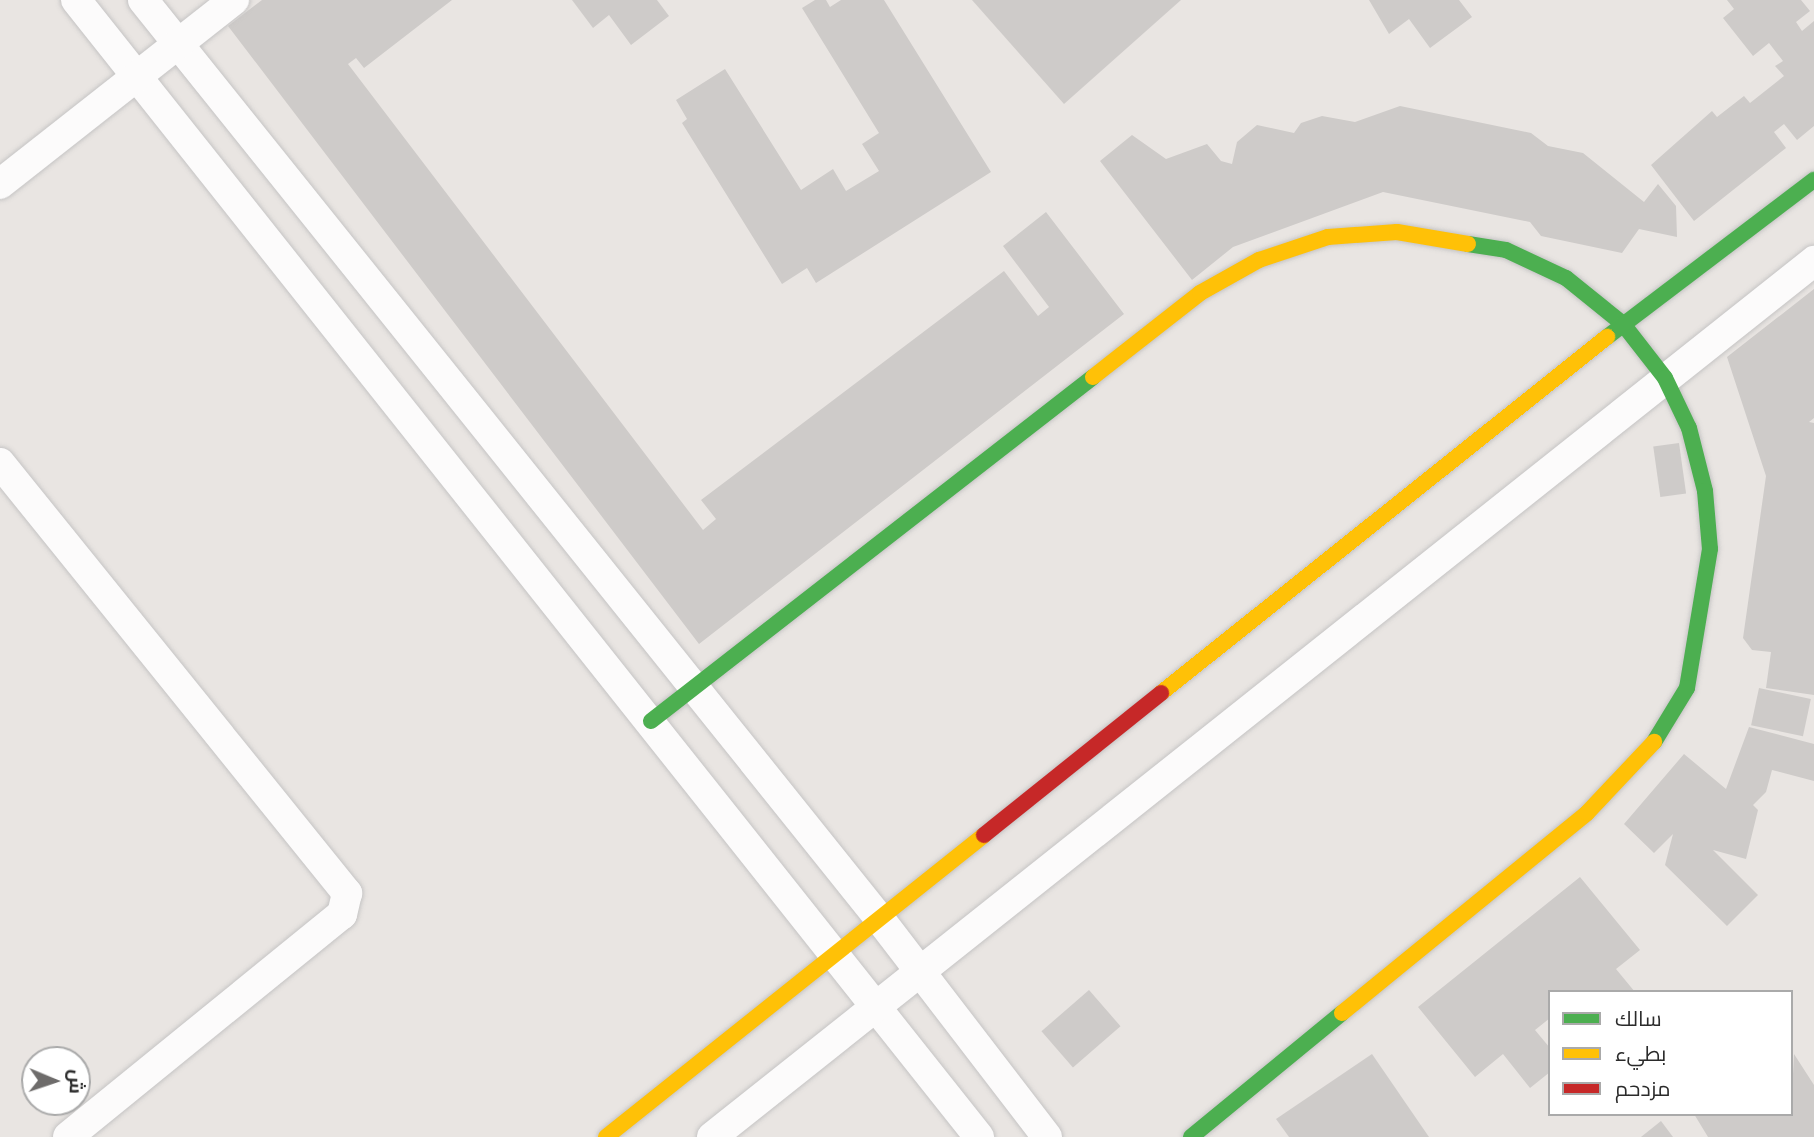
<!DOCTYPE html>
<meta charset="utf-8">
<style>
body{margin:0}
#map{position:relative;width:1814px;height:1137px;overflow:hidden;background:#e9e5e2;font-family:"Alegreya Sans",Cairo,sans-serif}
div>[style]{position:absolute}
.building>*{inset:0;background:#cecbc9;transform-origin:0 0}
.roads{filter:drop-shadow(0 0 2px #c5c4c4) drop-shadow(0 0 2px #c5c4c4)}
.street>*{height:30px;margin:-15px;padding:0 15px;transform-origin:15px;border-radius:15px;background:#fcfbfb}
.fast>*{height:16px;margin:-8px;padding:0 8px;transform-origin:8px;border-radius:8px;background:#4caf50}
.slow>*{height:16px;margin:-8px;padding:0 8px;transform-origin:8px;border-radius:8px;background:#ffc107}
.jam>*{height:16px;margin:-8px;padding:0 8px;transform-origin:8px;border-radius:8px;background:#c62828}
span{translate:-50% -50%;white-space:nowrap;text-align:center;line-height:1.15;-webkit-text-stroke:6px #fff;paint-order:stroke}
.legend{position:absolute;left:1548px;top:990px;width:245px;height:126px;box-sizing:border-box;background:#fff;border:2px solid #aaa;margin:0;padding:9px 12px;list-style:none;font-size:21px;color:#2b2b2b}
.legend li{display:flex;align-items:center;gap:14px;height:35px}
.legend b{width:35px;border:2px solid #aaa}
.north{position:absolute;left:21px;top:1046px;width:70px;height:70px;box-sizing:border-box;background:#fff;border:2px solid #aaa;border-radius:50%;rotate:92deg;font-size:19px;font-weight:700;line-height:28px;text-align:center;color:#2b2b2b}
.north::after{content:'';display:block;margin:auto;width:24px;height:32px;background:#6e6c6b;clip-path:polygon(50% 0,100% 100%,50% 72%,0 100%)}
</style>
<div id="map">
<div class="building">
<i style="clip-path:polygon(262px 0,452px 0,364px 68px,356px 58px,348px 64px,703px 530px,716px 519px,701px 500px,1004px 271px,1038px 316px,1049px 307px,1003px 246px,1046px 212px,1124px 314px,699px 644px,228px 26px)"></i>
<i style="clip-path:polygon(572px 0,657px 0,669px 16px,631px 45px,609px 15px,593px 28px)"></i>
<i style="clip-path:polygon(815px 0,826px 0,830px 7px,841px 0,884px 0,991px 172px,816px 283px,807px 268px,782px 284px,682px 123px,687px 119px,676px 100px,725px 69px,801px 190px,833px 169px,846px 191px,879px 171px,862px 144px,879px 133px,802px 8px)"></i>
<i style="clip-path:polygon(972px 0,1181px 0,1064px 104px)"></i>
<i style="clip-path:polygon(1369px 0,1459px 0,1472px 17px,1430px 48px,1409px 19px,1389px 34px)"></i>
<i style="clip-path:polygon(1727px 0,1801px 0,1810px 11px,1796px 22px,1802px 31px,1814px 21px,1814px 126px,1797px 140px,1784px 124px,1774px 132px,1786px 148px,1694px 221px,1651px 165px,1712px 111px,1717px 117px,1744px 96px,1750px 103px,1784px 76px,1775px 66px,1783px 61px,1769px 43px,1753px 56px,1723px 18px,1734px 9px)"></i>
<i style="clip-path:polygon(1400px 106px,1531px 133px,1548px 146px,1583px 153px,1644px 202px,1658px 184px,1676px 206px,1677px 237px,1639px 229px,1622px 253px,1541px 236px,1530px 222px,1383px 192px,1233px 247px,1192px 280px,1100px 161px,1132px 135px,1166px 159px,1207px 144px,1221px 161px,1232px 164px,1237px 142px,1257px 125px,1294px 133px,1301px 123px,1322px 116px,1355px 122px)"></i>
<i style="clip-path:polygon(1814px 289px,1814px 418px,1809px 422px,1814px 423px,1814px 695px,1766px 688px,1771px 652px,1752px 650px,1743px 638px,1766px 476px,1727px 357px)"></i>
<i style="left:1679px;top:443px;width:51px;height:26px;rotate:82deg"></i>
<i style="left:1759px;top:688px;width:53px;height:38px;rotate:12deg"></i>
<i style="clip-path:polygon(1749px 727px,1814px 744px,1814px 781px,1772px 770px,1766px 792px,1753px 805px,1758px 810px,1746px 859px,1713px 850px,1758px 895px,1727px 926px,1665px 865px,1673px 834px,1654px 853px,1624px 824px,1684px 754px,1726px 789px)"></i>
<i style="clip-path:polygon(1580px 877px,1640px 950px,1616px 969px,1635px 992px,1550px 992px,1550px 1018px,1535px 1030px,1550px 1048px,1550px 1072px,1530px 1088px,1503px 1054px,1475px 1077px,1418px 1007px)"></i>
<i style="left:1089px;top:990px;width:48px;height:63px;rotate:49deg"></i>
<i style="clip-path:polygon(1372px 1054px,1429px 1137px,1289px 1137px,1276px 1119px)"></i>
<i style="clip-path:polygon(1794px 1054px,1814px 1085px,1814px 1137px,1708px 1137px,1694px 1114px,1791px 1114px)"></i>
<i style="clip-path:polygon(1661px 1121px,1673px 1137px,1641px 1137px)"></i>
</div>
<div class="roads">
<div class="street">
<i style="left:76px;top:0;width:1452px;rotate:51.54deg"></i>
<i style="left:143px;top:0;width:1177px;rotate:51.28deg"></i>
<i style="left:879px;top:918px;width:276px;rotate:52.5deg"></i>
<i style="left:0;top:184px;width:298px;rotate:-38.2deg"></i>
<i style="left:0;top:463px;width:553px;rotate:51.1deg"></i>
<i style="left:347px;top:893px;width:22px;rotate:103deg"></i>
<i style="left:342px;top:914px;width:353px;rotate:140.9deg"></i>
<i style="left:712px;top:1137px;width:1408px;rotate:-38.48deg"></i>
</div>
<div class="fast">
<i style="left:1468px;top:244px;width:38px;rotate:9deg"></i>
<i style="left:1506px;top:250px;width:66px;rotate:25deg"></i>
<i style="left:1566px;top:278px;width:73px;rotate:38.9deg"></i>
<i style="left:1623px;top:324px;width:68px;rotate:52.1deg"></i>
<i style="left:1665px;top:378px;width:55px;rotate:64.4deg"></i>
<i style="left:1689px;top:428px;width:65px;rotate:75.7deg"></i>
<i style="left:1705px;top:491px;width:58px;rotate:85.1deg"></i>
<i style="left:1710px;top:549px;width:141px;rotate:99.4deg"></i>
<i style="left:1687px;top:688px;width:63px;rotate:121.4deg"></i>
<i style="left:1607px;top:337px;width:260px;rotate:-37.2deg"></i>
<i style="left:651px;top:721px;width:560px;rotate:-37.89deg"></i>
<i style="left:1191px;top:1137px;width:195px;rotate:-39.4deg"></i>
</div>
<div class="slow">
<i style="left:1093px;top:377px;width:136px;rotate:-38.1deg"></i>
<i style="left:1200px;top:293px;width:68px;rotate:-29.2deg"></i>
<i style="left:1259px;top:260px;width:73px;rotate:-18.4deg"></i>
<i style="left:1328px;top:237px;width:69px;rotate:-4.1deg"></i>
<i style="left:1397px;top:232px;width:72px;rotate:9.6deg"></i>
<i style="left:1161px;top:693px;width:571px;rotate:-38.6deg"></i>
<i style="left:1342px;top:1013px;width:316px;rotate:-39.2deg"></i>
<i style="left:1587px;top:813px;width:98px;rotate:-46.7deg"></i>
<i style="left:606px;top:1137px;width:484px;rotate:-38.6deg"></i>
</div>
<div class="jam">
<i style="left:984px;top:835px;width:227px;rotate:-38.7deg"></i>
</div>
</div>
<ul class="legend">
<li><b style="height:9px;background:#4caf50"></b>سالك</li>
<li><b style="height:9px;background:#ffc107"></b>بطيء</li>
<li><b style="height:9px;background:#c62828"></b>مزدحم</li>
</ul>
<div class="north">ش</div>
</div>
